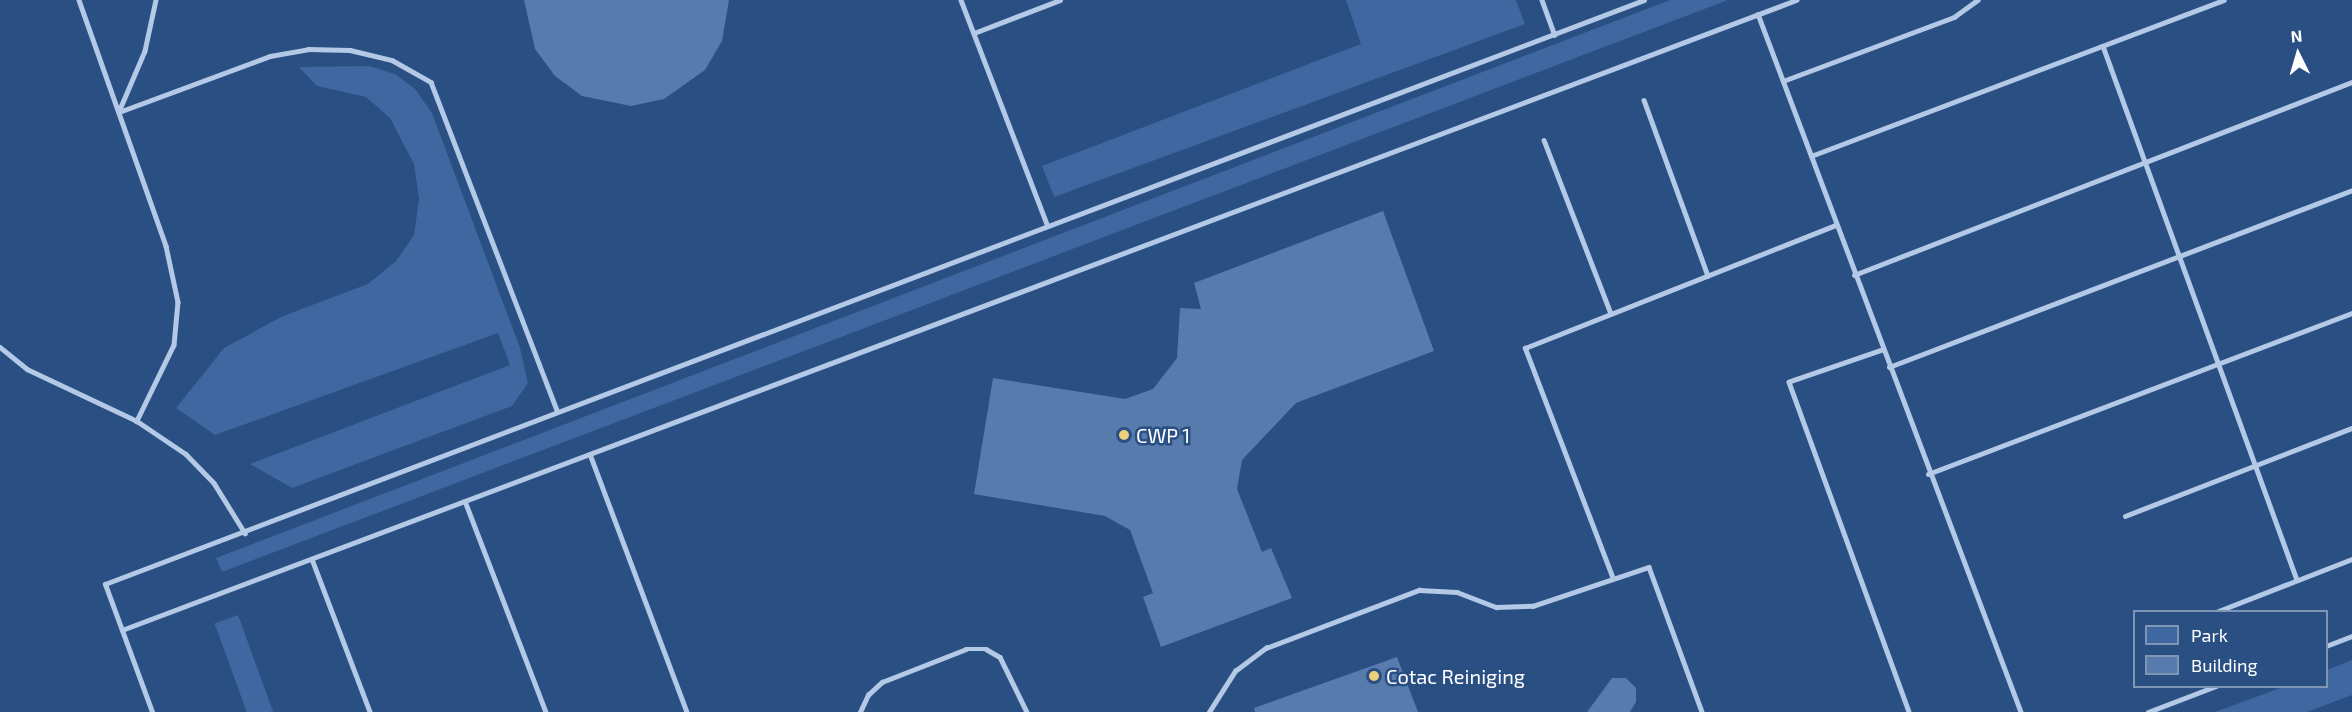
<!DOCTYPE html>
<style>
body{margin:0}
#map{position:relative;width:2352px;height:712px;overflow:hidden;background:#294f83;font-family:"Exo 2",sans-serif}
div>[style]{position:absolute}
.green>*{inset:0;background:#3e689f;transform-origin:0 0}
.building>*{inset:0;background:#567bac}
.lane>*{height:4.5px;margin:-2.25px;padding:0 2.25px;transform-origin:2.25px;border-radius:2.25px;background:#b3c9e6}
.dots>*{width:16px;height:16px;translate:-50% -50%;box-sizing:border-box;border:3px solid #294f83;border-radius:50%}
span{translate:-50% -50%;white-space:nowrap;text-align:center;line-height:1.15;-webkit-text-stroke:5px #294f83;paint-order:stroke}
.poi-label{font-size:20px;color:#fff}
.left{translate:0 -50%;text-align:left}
.legend{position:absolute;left:2133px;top:610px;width:195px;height:78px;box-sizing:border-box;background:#294f83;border:2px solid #7f95b5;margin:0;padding:8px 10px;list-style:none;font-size:18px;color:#fff}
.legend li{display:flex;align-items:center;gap:12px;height:30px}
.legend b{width:30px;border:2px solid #7f95b5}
.north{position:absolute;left:2268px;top:24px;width:60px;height:60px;-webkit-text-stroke:4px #294f83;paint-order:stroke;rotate:355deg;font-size:16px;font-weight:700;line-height:24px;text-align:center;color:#fff}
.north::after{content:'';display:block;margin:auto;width:21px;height:27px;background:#fff;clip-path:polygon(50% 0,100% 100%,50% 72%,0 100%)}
</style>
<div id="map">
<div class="green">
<i style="clip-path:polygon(1346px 0,1516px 0,1525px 24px,1054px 197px,1042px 166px,1361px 44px)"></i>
<i style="clip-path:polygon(1670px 0,1728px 0,222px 572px,216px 558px)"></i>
<i style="clip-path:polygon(369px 66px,395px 74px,415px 89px,432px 113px,520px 348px,528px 383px,512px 406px,292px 488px,250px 464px,510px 365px,498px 333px,215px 435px,176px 408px,224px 348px,283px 316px,368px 284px,396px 261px,414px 235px,419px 199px,414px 164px,390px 118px,366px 97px,317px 86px,299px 67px)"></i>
<i style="left:238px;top:615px;width:103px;height:25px;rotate:70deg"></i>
<i style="clip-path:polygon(2352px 660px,2352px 695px,2307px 712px,2215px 712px,2283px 687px,2326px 686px,2327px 670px)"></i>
</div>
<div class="building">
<i style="clip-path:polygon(524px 0,729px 0,722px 41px,705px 70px,664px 99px,631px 106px,582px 96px,555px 76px,535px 49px)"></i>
<i style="clip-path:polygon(1383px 211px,1434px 351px,1296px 403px,1242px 460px,1237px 489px,1262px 552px,1271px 548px,1292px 598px,1161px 647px,1143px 597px,1153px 593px,1130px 530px,1105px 516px,974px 494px,993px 378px,1125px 399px,1153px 389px,1177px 358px,1180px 308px,1201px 309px,1194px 283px)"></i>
<i style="clip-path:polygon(1397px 657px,1418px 712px,1255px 712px,1254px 708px)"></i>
<i style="clip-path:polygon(1612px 678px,1626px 678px,1636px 688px,1636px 702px,1630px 712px,1587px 712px)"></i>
</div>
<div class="lane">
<i style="left:79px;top:0;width:261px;rotate:70.5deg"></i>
<i style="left:166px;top:246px;width:57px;rotate:77.9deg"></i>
<i style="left:178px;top:302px;width:43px;rotate:95.3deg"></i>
<i style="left:174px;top:345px;width:85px;rotate:116deg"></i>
<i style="left:156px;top:0;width:52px;rotate:102.2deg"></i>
<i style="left:145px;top:51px;width:66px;rotate:113.1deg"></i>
<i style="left:119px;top:112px;width:161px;rotate:-20.3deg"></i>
<i style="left:270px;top:56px;width:39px;rotate:-10deg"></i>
<i style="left:308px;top:49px;width:42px;rotate:1.4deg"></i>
<i style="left:350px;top:50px;width:43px;rotate:13.4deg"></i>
<i style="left:392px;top:60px;width:45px;rotate:29.4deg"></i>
<i style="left:431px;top:82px;width:352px;rotate:69deg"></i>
<i style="left:961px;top:0;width:240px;rotate:69deg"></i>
<i style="left:1542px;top:0;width:37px;rotate:70deg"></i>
<i style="left:1758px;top:14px;width:746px;rotate:69.35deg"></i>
<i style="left:974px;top:33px;width:92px;rotate:-21deg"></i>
<i style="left:2103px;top:46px;width:568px;rotate:70.03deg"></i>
<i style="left:1783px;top:81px;width:183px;rotate:-20.5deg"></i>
<i style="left:1954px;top:17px;width:29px;rotate:-36deg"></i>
<i style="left:1644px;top:100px;width:187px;rotate:70deg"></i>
<i style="left:1544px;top:140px;width:186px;rotate:68.9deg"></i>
<i style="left:1811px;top:156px;width:441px;rotate:-20.7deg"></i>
<i style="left:1854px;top:275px;width:534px;rotate:-21.18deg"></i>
<i style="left:0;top:347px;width:35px;rotate:39deg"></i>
<i style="left:27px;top:369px;width:122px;rotate:25.3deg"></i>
<i style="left:137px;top:421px;width:59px;rotate:34deg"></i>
<i style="left:186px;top:454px;width:40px;rotate:46deg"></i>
<i style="left:214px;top:483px;width:59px;rotate:58.2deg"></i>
<i style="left:1882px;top:350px;width:98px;rotate:161deg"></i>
<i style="left:1789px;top:382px;width:351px;rotate:70deg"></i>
<i style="left:1889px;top:367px;width:496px;rotate:-20.9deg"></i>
<i style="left:590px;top:454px;width:276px;rotate:69.4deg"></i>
<i style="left:1928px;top:474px;width:454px;rotate:-20.8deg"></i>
<i style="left:465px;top:501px;width:226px;rotate:69deg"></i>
<i style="left:2125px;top:516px;width:243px;rotate:-21.2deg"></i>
<i style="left:312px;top:559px;width:164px;rotate:69.2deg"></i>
<i style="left:1613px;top:579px;width:247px;rotate:-110.9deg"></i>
<i style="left:1525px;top:348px;width:334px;rotate:-21.6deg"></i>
<i style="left:2216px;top:612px;width:146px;rotate:-21.3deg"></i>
<i style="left:122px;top:630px;width:1789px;rotate:-20.62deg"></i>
<i style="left:2326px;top:646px;width:28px;rotate:-21deg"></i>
<i style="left:152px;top:712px;width:136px;rotate:-110.2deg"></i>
<i style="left:105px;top:584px;width:1646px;rotate:-20.78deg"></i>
<i style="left:860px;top:712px;width:19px;rotate:-65deg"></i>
<i style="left:868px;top:695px;width:19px;rotate:-43deg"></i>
<i style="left:882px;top:682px;width:90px;rotate:-21.4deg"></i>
<i style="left:966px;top:649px;width:20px"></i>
<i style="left:986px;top:649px;width:16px;rotate:30deg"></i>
<i style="left:1000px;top:657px;width:61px;rotate:63.9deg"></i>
<i style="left:1209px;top:712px;width:49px;rotate:-57.6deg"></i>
<i style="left:1235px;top:671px;width:39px;rotate:-37deg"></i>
<i style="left:1266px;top:648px;width:164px;rotate:-20.8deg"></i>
<i style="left:1419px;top:590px;width:38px;rotate:3deg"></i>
<i style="left:1457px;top:592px;width:42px;rotate:21deg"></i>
<i style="left:1496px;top:607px;width:37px;rotate:-2deg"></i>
<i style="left:1533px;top:606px;width:122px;rotate:-18.6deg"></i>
<i style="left:1649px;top:567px;width:154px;rotate:69.9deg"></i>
<i style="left:2148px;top:712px;width:73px;rotate:-20.9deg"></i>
</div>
<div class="dots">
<i style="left:1124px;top:435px;background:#edce7a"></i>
<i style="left:1374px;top:676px;background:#edce7a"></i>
</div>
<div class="poi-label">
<span class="left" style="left:1136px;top:435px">CWP 1</span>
<span class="left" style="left:1386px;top:676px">Cotac Reiniging</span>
</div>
<ul class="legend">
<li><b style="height:16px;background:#3e689f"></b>Park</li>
<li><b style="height:16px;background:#567bac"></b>Building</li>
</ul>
<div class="north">N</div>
</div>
